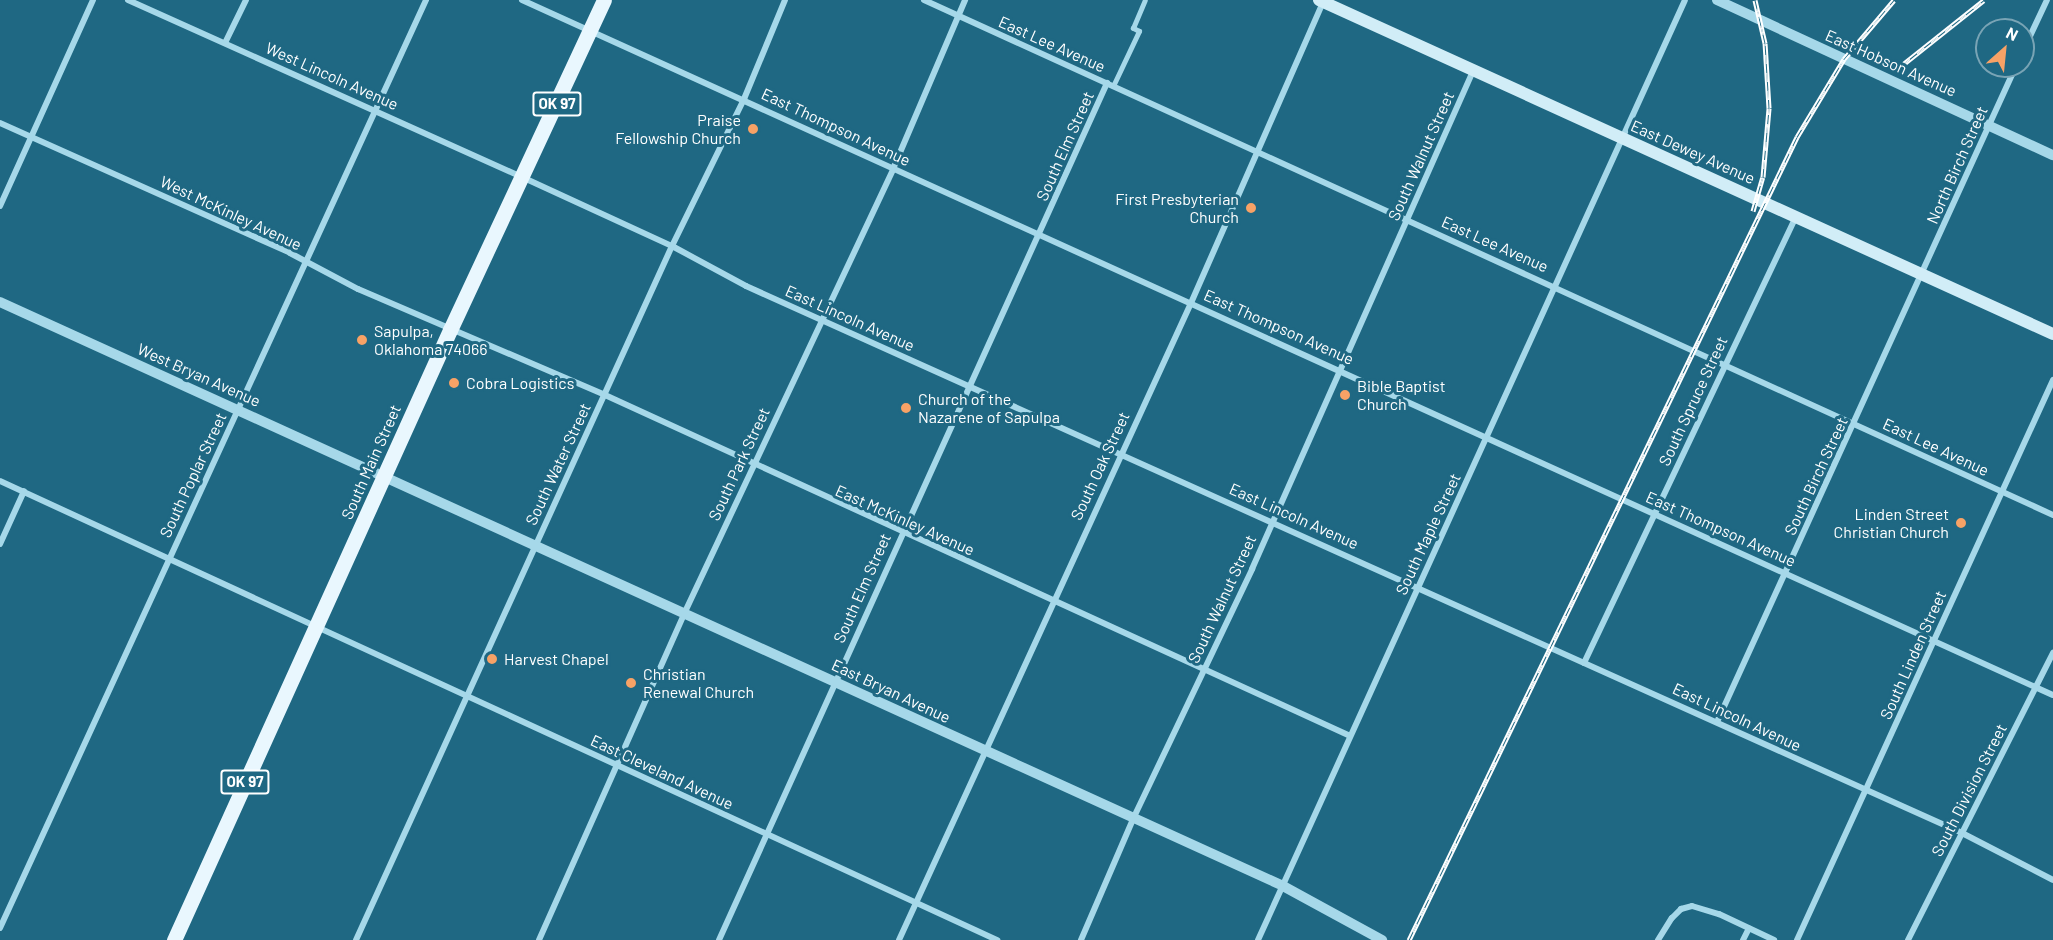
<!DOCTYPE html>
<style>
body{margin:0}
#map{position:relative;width:2053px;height:940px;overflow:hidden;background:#1f6883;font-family:Barlow,sans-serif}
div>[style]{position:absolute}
.pedestrian>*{height:5px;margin:-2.5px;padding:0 2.5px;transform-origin:2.5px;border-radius:2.5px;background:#a6d8e9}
.minor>*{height:6px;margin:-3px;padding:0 3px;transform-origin:3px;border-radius:3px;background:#a6d8e9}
.tertiary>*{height:10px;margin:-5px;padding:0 5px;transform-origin:5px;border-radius:5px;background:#a6d8e9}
.secondary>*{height:12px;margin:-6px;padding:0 6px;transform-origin:6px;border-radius:6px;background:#d1edf7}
.primary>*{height:15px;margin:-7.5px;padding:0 7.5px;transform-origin:7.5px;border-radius:7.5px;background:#e9f7fe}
.rail>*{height:5px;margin-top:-2.5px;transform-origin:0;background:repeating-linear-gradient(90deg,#1f6883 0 9px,#fff 0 18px);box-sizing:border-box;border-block:2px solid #fff}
.dots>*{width:16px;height:16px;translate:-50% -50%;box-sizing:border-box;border:3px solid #1f6883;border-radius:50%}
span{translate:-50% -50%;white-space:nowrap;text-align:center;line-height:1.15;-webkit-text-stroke:6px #1f6883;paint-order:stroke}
.shield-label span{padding:2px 4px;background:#1f6883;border:2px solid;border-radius:4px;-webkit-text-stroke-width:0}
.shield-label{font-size:15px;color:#fff;font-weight:700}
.street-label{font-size:16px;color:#fff}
.poi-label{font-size:16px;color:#fff}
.right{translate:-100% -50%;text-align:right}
.left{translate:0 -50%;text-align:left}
.north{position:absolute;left:1975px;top:18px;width:60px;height:60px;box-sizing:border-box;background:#1f6883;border:2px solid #79a4b5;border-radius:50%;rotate:27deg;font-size:16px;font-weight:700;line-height:24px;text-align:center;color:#fff}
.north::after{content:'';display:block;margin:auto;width:21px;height:27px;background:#f7a266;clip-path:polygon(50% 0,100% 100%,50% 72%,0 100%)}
</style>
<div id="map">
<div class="pedestrian">
<i style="left:1113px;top:86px;width:61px;rotate:-64.7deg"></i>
<i style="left:1139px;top:31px;width:7px;rotate:-153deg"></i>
<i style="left:1133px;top:28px;width:30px;rotate:-67deg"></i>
</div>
<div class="minor">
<i style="left:128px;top:0;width:434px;rotate:24.2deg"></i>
<i style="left:524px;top:178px;width:163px;rotate:24.7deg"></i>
<i style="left:672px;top:246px;width:84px;rotate:28.4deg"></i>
<i style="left:746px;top:286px;width:1333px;rotate:24.22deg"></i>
<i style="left:1962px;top:833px;width:102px;rotate:27.3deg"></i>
<i style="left:522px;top:0;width:1681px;rotate:24.42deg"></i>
<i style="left:924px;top:0;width:1241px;rotate:24.52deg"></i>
<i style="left:225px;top:43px;width:48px;rotate:-64deg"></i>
<i style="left:2023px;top:51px;width:56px;rotate:-64.8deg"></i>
<i style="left:0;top:123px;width:318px;rotate:24.1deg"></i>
<i style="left:290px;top:253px;width:77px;rotate:27.9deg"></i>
<i style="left:358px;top:289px;width:269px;rotate:23.2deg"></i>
<i style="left:605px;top:395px;width:819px;rotate:24.59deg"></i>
<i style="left:0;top:206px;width:226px;rotate:-65.7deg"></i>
<i style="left:0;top:481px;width:1098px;rotate:24.72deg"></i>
<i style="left:0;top:544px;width:58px;rotate:-65.6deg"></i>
<i style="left:1584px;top:663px;width:494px;rotate:-64.6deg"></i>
<i style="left:1717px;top:722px;width:721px;rotate:-65.5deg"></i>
<i style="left:0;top:928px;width:1021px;rotate:-65.34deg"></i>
<i style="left:356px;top:940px;width:763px;rotate:-65.52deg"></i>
<i style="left:672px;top:246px;width:164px;rotate:-63.9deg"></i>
<i style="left:744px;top:99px;width:107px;rotate:-67.5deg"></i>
<i style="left:539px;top:940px;width:357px;rotate:-66deg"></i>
<i style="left:684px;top:614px;width:492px;rotate:-64.8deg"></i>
<i style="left:893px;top:169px;width:184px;rotate:-66.9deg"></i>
<i style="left:719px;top:940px;width:941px;rotate:-65.64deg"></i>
<i style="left:899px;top:940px;width:701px;rotate:-65.37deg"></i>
<i style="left:1191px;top:303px;width:331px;rotate:-66.3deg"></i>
<i style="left:1081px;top:940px;width:132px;rotate:-66.7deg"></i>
<i style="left:1133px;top:819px;width:277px;rotate:-64.5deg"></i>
<i style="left:1252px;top:569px;width:545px;rotate:-66.07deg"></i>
<i style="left:1258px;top:940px;width:1032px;rotate:-65.57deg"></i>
<i style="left:1658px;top:940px;width:26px;rotate:-58deg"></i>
<i style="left:1672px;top:918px;width:13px;rotate:-45deg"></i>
<i style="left:1681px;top:909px;width:11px;rotate:-15deg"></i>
<i style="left:1692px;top:906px;width:28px;rotate:17deg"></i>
<i style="left:1719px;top:914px;width:61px;rotate:25.3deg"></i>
<i style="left:1743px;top:940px;width:13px;rotate:-63deg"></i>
<i style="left:1797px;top:940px;width:616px;rotate:-65.43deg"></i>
<i style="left:1908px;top:940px;width:322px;rotate:-63.2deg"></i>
</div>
<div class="tertiary">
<i style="left:1717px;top:0;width:370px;rotate:24.8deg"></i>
<i style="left:0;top:302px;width:1410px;rotate:24.47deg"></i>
<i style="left:1283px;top:886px;width:113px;rotate:28.6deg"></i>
</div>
<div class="secondary">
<i style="left:1319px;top:0;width:806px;rotate:24.47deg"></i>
</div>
<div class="primary">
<i style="left:174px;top:940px;width:670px;rotate:-65.66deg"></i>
<i style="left:450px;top:330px;width:364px;rotate:-65deg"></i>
</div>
<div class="rail">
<i style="left:1896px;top:70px;width:112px;rotate:-38.5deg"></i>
<i style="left:1753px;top:211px;width:35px;rotate:-74deg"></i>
<i style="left:1763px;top:177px;width:69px;rotate:-85deg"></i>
<i style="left:1769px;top:108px;width:65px;rotate:-93.5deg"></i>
<i style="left:1765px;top:43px;width:44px;rotate:-103.1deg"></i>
<i style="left:1409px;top:940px;width:892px;rotate:-64.21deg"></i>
<i style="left:1797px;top:137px;width:91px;rotate:-58.9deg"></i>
<i style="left:1844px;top:59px;width:77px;rotate:-49.7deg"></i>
</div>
<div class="dots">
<i style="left:753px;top:129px;background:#f7a266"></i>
<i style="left:1251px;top:208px;background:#f7a266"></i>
<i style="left:362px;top:340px;background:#f7a266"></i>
<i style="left:454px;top:383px;background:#f7a266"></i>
<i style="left:1345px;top:395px;background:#f7a266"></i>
<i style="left:906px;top:408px;background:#f7a266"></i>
<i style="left:1961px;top:523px;background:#f7a266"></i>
<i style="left:492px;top:659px;background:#f7a266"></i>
<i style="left:631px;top:683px;background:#f7a266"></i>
</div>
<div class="shield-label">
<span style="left:557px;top:104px">OK 97</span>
<span style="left:245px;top:782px">OK 97</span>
</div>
<div class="street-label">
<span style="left:1052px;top:44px;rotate:24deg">East Lee Avenue</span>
<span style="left:1891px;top:63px;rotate:24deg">East Hobson Avenue</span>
<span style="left:332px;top:76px;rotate:24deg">West Lincoln Avenue</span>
<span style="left:836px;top:127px;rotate:25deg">East Thompson Avenue</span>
<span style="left:1065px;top:146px;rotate:-66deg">South Elm Street</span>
<span style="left:1693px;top:152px;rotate:24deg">East Dewey Avenue</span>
<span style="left:1421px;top:156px;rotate:-66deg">South Walnut Street</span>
<span style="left:1957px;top:165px;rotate:-66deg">North Birch Street</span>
<span style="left:231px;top:213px;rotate:25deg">West McKinley Avenue</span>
<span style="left:1495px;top:244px;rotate:24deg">East Lee Avenue</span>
<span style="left:850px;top:318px;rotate:24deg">East Lincoln Avenue</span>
<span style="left:1279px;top:327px;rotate:24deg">East Thompson Avenue</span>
<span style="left:199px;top:375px;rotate:24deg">West Bryan Avenue</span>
<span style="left:1693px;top:401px;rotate:-65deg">South Spruce Street</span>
<span style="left:1936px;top:447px;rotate:25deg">East Lee Avenue</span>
<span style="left:371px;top:462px;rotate:-66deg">South Main Street</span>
<span style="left:558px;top:464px;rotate:-65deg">South Water Street</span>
<span style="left:739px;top:464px;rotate:-65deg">South Park Street</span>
<span style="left:1100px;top:466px;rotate:-65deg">South Oak Street</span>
<span style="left:193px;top:475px;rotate:-65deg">South Poplar Street</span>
<span style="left:1816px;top:476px;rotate:-65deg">South Birch Street</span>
<span style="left:1294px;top:516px;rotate:24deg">East Lincoln Avenue</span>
<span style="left:905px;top:520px;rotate:24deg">East McKinley Avenue</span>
<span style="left:1721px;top:529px;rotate:24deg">East Thompson Avenue</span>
<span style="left:1428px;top:534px;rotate:-65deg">South Maple Street</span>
<span style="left:862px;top:588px;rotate:-66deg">South Elm Street</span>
<span style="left:1222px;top:599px;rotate:-65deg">South Walnut Street</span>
<span style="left:1913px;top:655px;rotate:-66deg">South Linden Street</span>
<span style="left:891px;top:691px;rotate:25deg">East Bryan Avenue</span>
<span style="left:1737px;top:717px;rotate:25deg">East Lincoln Avenue</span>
<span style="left:662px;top:772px;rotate:25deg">East Cleveland Avenue</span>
<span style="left:1969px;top:790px;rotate:-63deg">South Division Street</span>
</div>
<div class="poi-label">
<span class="right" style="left:741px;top:129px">Praise<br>Fellowship Church</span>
<span class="right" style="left:1239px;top:208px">First Presbyterian<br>Church</span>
<span class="left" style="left:374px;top:340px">Sapulpa,<br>Oklahoma 74066</span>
<span class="left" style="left:466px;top:383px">Cobra Logistics</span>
<span class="left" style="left:1357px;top:395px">Bible Baptist<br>Church</span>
<span class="left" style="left:918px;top:408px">Church of the<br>Nazarene of Sapulpa</span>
<span class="right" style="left:1949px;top:523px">Linden Street<br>Christian Church</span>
<span class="left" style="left:504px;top:659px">Harvest Chapel</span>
<span class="left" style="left:643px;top:683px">Christian<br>Renewal Church</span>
</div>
<div class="north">N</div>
</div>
